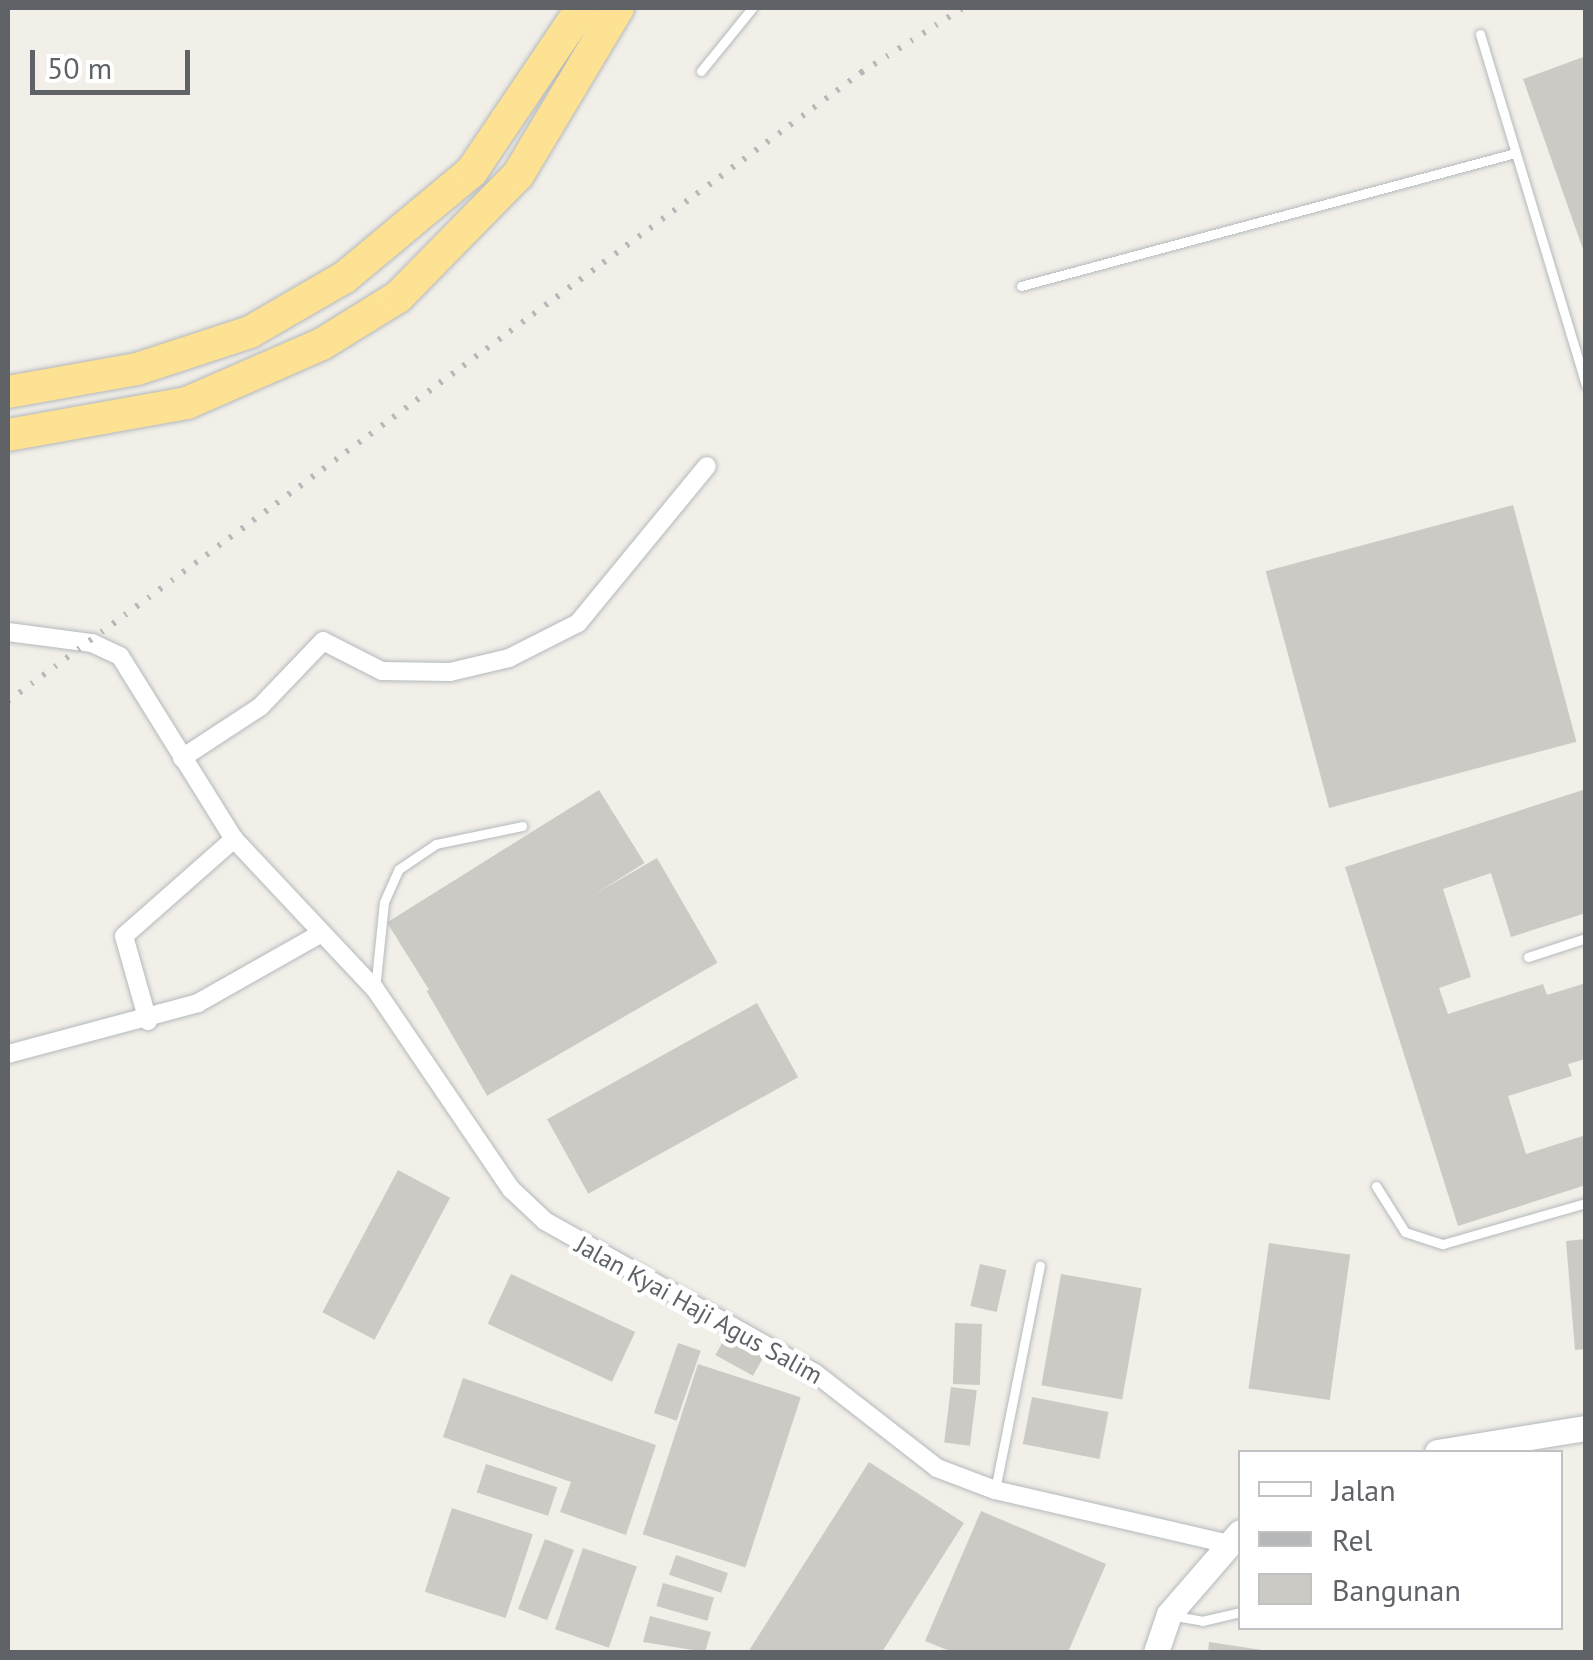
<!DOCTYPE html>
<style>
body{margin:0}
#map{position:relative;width:1593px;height:1660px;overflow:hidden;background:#f1efe8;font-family:"PT Sans",sans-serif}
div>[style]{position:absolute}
.building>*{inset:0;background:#cccac5;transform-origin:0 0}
.roads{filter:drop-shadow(0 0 2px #b5b8bc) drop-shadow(0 0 2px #b5b8bc)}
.lane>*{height:9px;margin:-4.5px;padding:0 4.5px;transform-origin:4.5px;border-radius:4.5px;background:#fff}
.street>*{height:18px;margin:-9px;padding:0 9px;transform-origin:9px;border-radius:9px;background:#fff}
.secondary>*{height:25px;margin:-12.5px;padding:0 12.5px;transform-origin:12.5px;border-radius:12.5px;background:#fff}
.highway>*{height:32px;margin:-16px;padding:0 16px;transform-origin:16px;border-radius:16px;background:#fde293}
.rail>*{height:6px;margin-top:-3px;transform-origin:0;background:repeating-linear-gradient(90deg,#b6b7b8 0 2.5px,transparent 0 14.5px)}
span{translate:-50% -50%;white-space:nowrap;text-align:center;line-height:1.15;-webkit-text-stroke:9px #fff;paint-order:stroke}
.street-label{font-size:25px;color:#5f6368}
.frame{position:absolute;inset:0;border:10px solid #5f6368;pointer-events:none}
.legend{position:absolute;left:1238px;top:1450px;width:325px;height:180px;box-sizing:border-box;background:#fff;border:2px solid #bfc1c3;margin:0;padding:12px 18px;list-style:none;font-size:30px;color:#5f6368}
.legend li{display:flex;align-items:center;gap:20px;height:50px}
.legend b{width:50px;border:2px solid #bfc1c3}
.scale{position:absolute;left:30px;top:50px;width:160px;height:45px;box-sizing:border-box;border:5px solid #5f6368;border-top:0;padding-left:12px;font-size:30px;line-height:35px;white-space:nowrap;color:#5f6368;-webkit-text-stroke:8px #fff;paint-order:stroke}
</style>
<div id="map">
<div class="building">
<i style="clip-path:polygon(1586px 56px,1586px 255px,1585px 255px,1523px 79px)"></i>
<i style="left:1513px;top:505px;width:245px;height:256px;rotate:75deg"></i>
<i style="clip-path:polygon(1586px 789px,1586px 913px,1511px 937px,1491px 873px,1443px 889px,1471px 977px,1439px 988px,1448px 1014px,1543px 984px,1547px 995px,1586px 983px,1586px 1059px,1568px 1064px,1572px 1076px,1508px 1096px,1526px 1154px,1586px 1135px,1586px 1185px,1458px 1226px,1345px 867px)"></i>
<i style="left:599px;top:790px;width:86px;height:250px;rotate:58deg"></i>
<i style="left:657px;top:858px;width:121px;height:266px;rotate:60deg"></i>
<i style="left:757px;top:1003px;width:85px;height:240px;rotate:61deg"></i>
<i style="left:398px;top:1170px;width:59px;height:161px;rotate:28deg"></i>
<i style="clip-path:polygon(1586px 1239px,1586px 1349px,1575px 1350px,1566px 1241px)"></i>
<i style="left:1269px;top:1243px;width:82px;height:147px;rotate:8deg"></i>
<i style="left:980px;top:1264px;width:27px;height:43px;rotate:13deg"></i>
<i style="left:511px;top:1274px;width:137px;height:55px;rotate:25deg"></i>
<i style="left:1061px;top:1274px;width:82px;height:113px;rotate:10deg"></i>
<i style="left:955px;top:1323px;width:27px;height:61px;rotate:2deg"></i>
<i style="left:727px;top:1334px;width:43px;height:24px;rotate:29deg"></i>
<i style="left:678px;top:1343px;width:24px;height:74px;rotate:19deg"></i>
<i style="left:698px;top:1364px;width:108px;height:179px;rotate:18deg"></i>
<i style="clip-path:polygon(463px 1378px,656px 1445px,626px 1535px,560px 1512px,571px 1482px,443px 1437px)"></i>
<i style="left:951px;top:1387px;width:26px;height:56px;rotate:7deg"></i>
<i style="left:1032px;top:1397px;width:78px;height:48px;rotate:11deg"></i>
<i style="clip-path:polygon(869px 1462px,964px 1523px,882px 1652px,748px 1652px)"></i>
<i style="left:486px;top:1464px;width:75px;height:30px;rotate:18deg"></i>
<i style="left:452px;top:1508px;width:85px;height:88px;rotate:18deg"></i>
<i style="clip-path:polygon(981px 1511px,1106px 1564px,1068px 1652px,952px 1652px,925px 1641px)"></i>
<i style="left:545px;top:1539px;width:31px;height:75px;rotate:21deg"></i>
<i style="left:583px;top:1548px;width:57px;height:86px;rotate:19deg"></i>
<i style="left:676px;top:1555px;width:55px;height:21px;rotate:19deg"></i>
<i style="left:663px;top:1583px;width:53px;height:24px;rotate:16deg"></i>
<i style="clip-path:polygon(650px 1616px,711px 1632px,705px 1652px,643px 1642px)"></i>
<i style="clip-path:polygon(1209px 1642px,1262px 1650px,1262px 1652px,1208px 1652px)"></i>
</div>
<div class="roads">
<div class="lane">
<i style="left:1480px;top:34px;width:366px;rotate:73.2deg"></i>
<i style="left:701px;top:71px;width:81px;rotate:-51deg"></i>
<i style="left:1021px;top:286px;width:512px;rotate:-15.07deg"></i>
<i style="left:1528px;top:957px;width:61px;rotate:-18.1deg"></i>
<i style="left:375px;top:989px;width:87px;rotate:-84.1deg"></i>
<i style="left:384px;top:902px;width:36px;rotate:-66deg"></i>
<i style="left:399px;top:869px;width:45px;rotate:-34deg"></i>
<i style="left:436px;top:844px;width:88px;rotate:-11.8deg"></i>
<i style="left:1376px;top:1186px;width:54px;rotate:57.8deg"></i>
<i style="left:1405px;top:1232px;width:40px;rotate:18deg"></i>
<i style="left:1443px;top:1244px;width:149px;rotate:-16deg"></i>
<i style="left:995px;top:1490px;width:229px;rotate:-78.7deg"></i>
<i style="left:1175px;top:1616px;width:27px;rotate:10deg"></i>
<i style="left:1202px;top:1621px;width:39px;rotate:-13deg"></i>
</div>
<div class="street">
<i style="left:8px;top:632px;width:85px;rotate:7.5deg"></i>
<i style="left:92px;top:643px;width:31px;rotate:25deg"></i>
<i style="left:120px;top:656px;width:216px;rotate:58.1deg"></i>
<i style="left:234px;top:839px;width:206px;rotate:46.8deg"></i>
<i style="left:375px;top:989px;width:242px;rotate:55.8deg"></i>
<i style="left:511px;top:1189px;width:47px;rotate:43.3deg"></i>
<i style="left:545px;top:1221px;width:310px;rotate:29.4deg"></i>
<i style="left:815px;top:1373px;width:155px;rotate:37.9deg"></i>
<i style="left:937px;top:1468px;width:62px;rotate:20.8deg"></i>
<i style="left:995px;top:1490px;width:236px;rotate:13deg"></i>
<i style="left:182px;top:758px;width:93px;rotate:-33.2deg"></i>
<i style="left:260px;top:707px;width:91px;rotate:-46.3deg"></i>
<i style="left:323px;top:641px;width:66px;rotate:27deg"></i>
<i style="left:382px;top:671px;width:68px;rotate:0.8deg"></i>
<i style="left:450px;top:672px;width:61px;rotate:-13.3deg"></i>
<i style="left:509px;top:658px;width:77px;rotate:-26.9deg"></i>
<i style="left:578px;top:623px;width:203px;rotate:-50.6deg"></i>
<i style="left:148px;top:1021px;width:88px;rotate:-105.8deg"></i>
<i style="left:124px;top:936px;width:147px;rotate:-41.4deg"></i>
<i style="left:8px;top:1054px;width:197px;rotate:-15deg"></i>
<i style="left:198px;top:1003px;width:138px;rotate:-29.5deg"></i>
</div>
<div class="secondary">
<i style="left:1437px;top:1452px;width:151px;rotate:-9.2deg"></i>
<i style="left:1156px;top:1652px;width:40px;rotate:-71.1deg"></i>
<i style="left:1169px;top:1614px;width:108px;rotate:-49.1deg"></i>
</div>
<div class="highway">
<i style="left:8px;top:392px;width:131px;rotate:-10.1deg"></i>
<i style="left:137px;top:369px;width:119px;rotate:-18.1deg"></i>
<i style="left:250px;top:332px;width:110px;rotate:-30.1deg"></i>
<i style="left:345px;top:277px;width:165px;rotate:-39.8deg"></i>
<i style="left:472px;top:171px;width:197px;rotate:-56deg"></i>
<i style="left:8px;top:435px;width:182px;rotate:-10.1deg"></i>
<i style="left:187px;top:403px;width:147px;rotate:-23.6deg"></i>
<i style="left:322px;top:344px;width:89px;rotate:-31.7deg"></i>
<i style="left:398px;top:297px;width:171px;rotate:-45.5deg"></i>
<i style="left:518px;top:175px;width:195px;rotate:-59.1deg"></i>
</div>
</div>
<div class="rail">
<i style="left:8px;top:701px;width:1061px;rotate:-36.37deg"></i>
<i style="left:862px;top:72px;width:120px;rotate:-32.4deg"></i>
</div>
<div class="street-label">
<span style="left:699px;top:1310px;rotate:29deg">Jalan Kyai Haji Agus Salim</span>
</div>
<div class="frame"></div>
<ul class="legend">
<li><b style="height:12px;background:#fff"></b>Jalan</li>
<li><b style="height:12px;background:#b6b7b8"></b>Rel</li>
<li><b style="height:28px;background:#cccac5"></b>Bangunan</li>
</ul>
<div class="scale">50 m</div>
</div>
